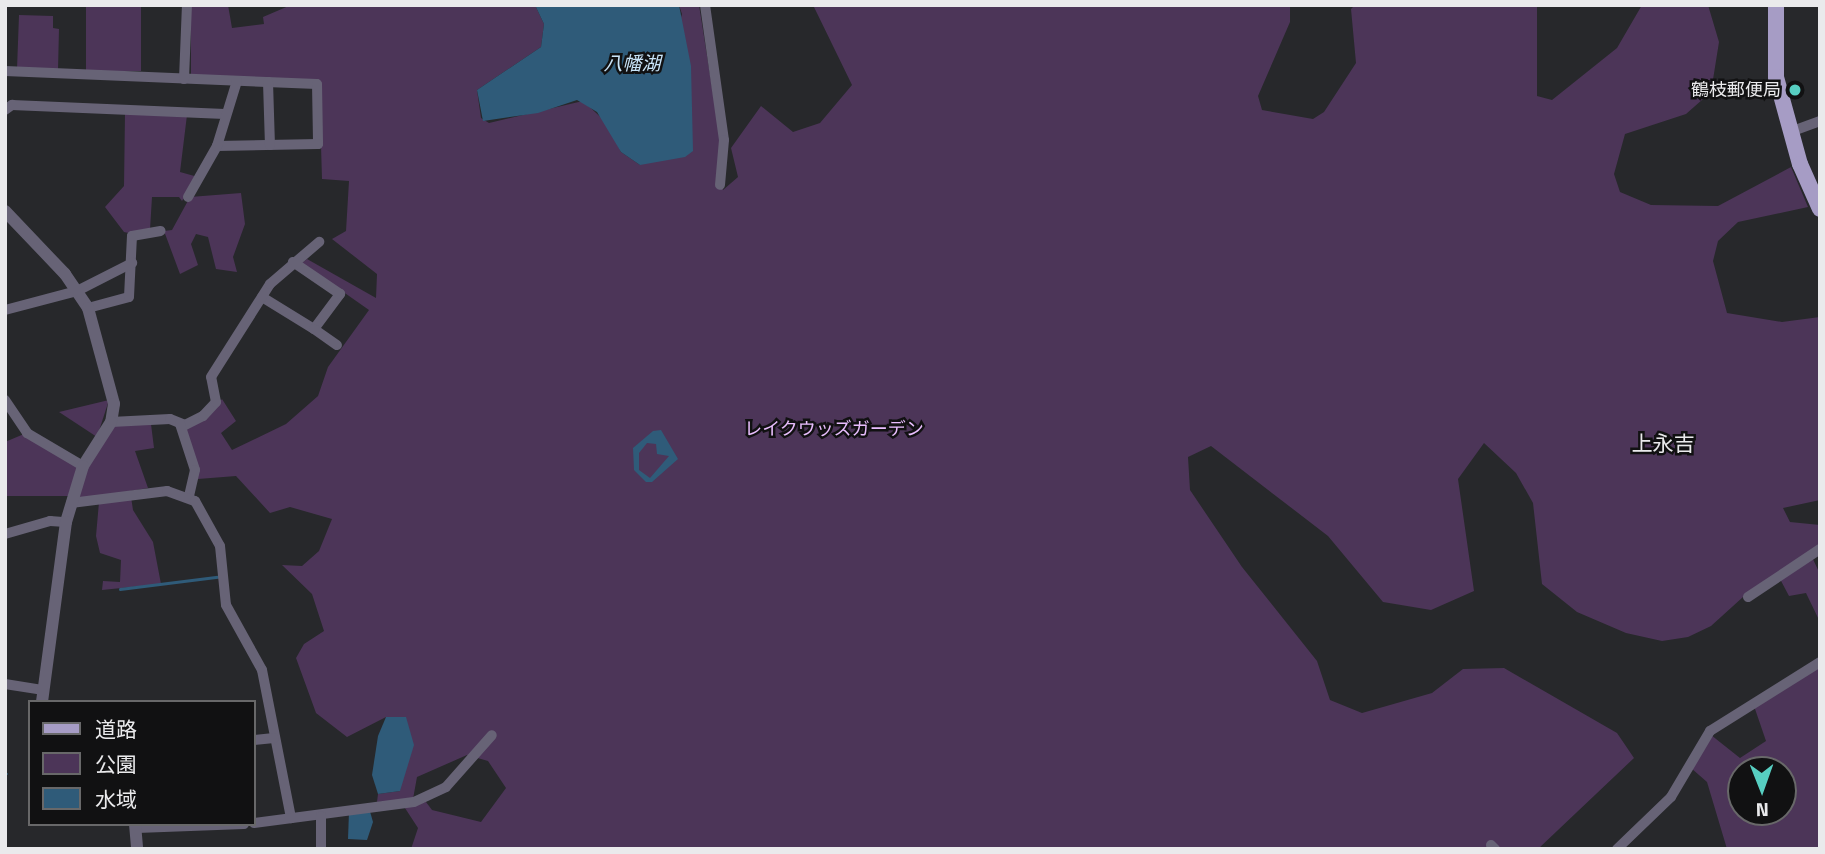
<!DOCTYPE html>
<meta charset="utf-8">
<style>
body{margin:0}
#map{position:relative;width:1825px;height:854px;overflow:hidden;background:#27282b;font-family:"Titillium Web","Noto Sans JP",sans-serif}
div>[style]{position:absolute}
.green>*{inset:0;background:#4c3558;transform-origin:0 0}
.water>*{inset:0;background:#2f5b79}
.stream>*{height:2.5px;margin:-1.25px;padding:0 1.25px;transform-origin:1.25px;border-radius:1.25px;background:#2f5b79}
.minor>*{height:10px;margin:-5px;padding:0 5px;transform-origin:5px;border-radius:5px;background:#676376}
.tertiary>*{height:12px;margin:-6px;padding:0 6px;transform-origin:6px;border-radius:6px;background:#676376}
.primary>*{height:16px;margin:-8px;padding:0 8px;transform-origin:8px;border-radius:8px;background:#a69cc5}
.dots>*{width:19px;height:19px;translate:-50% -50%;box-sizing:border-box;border:4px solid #111112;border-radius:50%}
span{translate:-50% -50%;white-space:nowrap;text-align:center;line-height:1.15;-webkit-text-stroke:5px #111112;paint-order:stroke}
.poi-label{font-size:18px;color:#eaeaec}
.right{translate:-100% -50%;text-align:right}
.park-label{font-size:18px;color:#e8bdfd}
.water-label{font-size:19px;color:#c9e4f8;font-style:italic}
.quarter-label{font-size:21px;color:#eaeaec}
.frame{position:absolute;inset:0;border:7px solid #eaeaec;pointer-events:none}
.legend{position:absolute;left:28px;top:700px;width:228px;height:126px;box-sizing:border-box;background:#111112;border:2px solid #686869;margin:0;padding:9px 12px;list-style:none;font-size:21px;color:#eaeaec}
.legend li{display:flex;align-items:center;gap:14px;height:35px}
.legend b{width:35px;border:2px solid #686869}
.north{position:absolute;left:1727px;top:756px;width:70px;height:70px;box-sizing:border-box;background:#111112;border:2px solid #686869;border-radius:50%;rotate:179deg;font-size:19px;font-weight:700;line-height:28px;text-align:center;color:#eaeaec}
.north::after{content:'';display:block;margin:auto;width:24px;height:32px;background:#57cec1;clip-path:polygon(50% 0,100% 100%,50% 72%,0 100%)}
</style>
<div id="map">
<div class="green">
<i style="left:86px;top:5px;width:55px;height:66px"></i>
<i style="clip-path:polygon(191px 5px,228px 5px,232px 28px,264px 24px,263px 17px,291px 5px,535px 5px,544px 24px,541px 47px,477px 90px,481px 118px,489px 123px,583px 101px,607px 123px,621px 152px,640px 165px,682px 14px,679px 5px,699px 5px,721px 144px,723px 190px,738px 177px,731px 148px,761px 106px,793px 132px,820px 123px,852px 85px,813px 5px,1290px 5px,1290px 22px,1258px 96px,1262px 110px,1313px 119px,1324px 112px,1356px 63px,1351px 9px,1355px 5px,1537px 5px,1537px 96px,1552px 100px,1617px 48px,1642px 5px,1708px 5px,1719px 42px,1711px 92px,1686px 114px,1625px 134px,1614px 174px,1620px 192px,1651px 205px,1718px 206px,1791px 167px,1808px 207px,1738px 222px,1718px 241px,1713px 261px,1727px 313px,1782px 322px,1820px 317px,1820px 500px,1783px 508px,1790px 522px,1820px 525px,1820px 547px,1743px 597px,1711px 626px,1688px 637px,1662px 641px,1626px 633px,1577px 612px,1542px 584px,1533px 503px,1516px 473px,1484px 443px,1458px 479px,1474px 591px,1431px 610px,1383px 602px,1328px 536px,1211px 446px,1188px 457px,1190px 490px,1242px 567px,1317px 661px,1330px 700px,1362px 713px,1432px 693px,1463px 669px,1504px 668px,1617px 733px,1634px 758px,1538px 849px,411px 849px,418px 828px,403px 805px,426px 802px,432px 810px,481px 822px,506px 788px,488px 761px,467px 755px,417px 777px,413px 799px,377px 802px,378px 794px,400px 791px,406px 718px,386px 717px,347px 737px,316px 713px,296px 658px,304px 644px,324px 631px,312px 594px,282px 565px,302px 566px,319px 551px,332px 519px,290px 507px,270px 513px,236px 476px,198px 479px,186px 429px,209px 416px,222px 399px,236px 421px,221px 433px,232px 450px,286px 424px,318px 396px,328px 367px,369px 310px,302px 263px,307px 259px,376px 298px,377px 274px,332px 239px,346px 231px,349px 181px,322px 179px,319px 80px,191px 75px)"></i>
<i style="clip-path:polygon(19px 15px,53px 16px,53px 28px,59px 29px,58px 70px,17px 69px)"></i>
<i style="clip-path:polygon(125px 113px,187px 115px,180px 172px,198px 177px,182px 201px,179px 197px,152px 197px,150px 230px,133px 234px,124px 232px,105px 207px,124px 186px)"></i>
<i style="clip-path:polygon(241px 193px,245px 224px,233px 257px,237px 272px,216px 269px,208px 237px,196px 234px,191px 244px,198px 265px,180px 274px,164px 231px,172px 230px,190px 197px)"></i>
<i style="clip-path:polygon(109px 400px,97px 437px,59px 412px)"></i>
<i style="clip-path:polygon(151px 424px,154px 448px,135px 451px,148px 488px,77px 500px,89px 465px,111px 426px)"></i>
<i style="clip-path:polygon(24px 434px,77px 464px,71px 496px,5px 496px,5px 442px)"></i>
<i style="clip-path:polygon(131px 497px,133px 510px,153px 542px,161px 584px,102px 590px,103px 581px,120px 582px,121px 560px,100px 553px,96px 536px,99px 502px)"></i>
<i style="clip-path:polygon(1811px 555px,1820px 574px,1820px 622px,1806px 593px,1789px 596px,1780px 579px)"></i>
<i style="clip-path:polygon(evenodd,1820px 666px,1820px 849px,1727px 849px,1707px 782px,1691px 768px,1711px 735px,1740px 758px,1766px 741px,1754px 706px,1820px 666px,1741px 770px,1783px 770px,1783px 812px,1741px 812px,1741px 770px)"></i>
</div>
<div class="water">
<i style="clip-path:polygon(535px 5px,679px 5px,691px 66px,693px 151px,685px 157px,640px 165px,621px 152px,597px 112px,577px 100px,538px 113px,483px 121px,477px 90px,541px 47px,544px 24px)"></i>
<i style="clip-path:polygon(evenodd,661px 430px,678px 459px,652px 482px,646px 482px,634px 470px,633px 448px,653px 431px,661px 430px,647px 443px,656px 444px,657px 454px,669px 456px,650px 478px,639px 470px,639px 453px,647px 443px)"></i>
<i style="clip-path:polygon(386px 717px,406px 717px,414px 745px,400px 791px,378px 794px,372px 775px,378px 736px)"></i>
<i style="clip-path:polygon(369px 808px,373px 822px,367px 840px,348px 839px,349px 812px)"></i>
</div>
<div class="stream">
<i style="left:120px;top:589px;width:98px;rotate:-7.1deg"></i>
<i style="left:5px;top:774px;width:2px"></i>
</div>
<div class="minor">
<i style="left:705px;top:5px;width:136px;rotate:82deg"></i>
<i style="left:724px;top:140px;width:45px;rotate:95.1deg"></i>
<i style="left:5px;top:71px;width:312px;rotate:2.4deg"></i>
<i style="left:317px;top:84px;width:60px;rotate:89deg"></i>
<i style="left:318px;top:144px;width:101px;rotate:178.9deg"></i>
<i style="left:184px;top:79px;width:74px;rotate:-87.7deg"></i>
<i style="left:268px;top:82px;width:63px;rotate:88.2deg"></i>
<i style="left:5px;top:110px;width:9px;rotate:-36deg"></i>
<i style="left:12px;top:105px;width:213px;rotate:2.4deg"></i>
<i style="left:1790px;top:132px;width:32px;rotate:-20deg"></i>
<i style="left:188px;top:197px;width:59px;rotate:-60.4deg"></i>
<i style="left:217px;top:146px;width:68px;rotate:-72.9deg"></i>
<i style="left:262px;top:297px;width:61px;rotate:31.6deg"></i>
<i style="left:314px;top:329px;width:44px;rotate:-53.4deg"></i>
<i style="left:340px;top:294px;width:57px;rotate:-145.8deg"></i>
<i style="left:88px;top:308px;width:42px;rotate:-15deg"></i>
<i style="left:129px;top:297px;width:61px;rotate:-87.2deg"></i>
<i style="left:132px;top:236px;width:29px;rotate:-10deg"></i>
<i style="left:5px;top:310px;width:74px;rotate:-14.8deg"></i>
<i style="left:77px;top:291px;width:62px;rotate:-27deg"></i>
<i style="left:314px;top:329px;width:28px;rotate:35deg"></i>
<i style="left:5px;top:400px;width:40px;rotate:56deg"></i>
<i style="left:27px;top:433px;width:65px;rotate:30.5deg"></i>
<i style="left:111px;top:422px;width:59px;rotate:-2.9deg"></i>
<i style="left:170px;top:419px;width:16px;rotate:22deg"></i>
<i style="left:185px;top:425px;width:20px;rotate:-27deg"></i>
<i style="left:203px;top:416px;width:19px;rotate:-47deg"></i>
<i style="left:216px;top:402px;width:25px;rotate:-101deg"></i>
<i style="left:211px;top:377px;width:110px;rotate:-57.6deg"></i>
<i style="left:270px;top:284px;width:65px;rotate:-40.6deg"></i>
<i style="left:180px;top:424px;width:48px;rotate:71.9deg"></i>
<i style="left:195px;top:470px;width:28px;rotate:103deg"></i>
<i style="left:71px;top:503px;width:97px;rotate:-7.1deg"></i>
<i style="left:167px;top:491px;width:30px;rotate:20deg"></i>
<i style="left:195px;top:501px;width:51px;rotate:60.9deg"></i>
<i style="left:220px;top:546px;width:59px;rotate:84.2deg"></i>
<i style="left:226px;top:605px;width:74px;rotate:61deg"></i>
<i style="left:262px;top:670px;width:151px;rotate:78.9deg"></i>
<i style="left:5px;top:534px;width:47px;rotate:-16.1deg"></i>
<i style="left:50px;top:521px;width:16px;rotate:4deg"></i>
<i style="left:1748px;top:597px;width:87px;rotate:-33.7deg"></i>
<i style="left:5px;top:684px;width:36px;rotate:9deg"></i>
<i style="left:254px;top:740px;width:20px;rotate:-6deg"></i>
<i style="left:254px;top:823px;width:161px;rotate:-7.5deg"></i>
<i style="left:414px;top:802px;width:35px;rotate:-25deg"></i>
<i style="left:446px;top:787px;width:69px;rotate:-48.5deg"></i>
<i style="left:137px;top:828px;width:107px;rotate:-2.1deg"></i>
<i style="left:1491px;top:845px;width:6px;rotate:45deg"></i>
<i style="left:321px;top:849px;width:33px;rotate:-90deg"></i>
<i style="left:1617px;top:849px;width:75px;rotate:-43.9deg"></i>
<i style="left:1671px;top:797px;width:77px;rotate:-59.4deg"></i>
<i style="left:1710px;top:731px;width:130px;rotate:-32.1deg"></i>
</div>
<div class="tertiary">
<i style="left:5px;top:211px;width:87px;rotate:46.4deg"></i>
<i style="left:65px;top:274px;width:41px;rotate:55.9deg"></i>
<i style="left:88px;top:308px;width:99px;rotate:74.8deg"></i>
<i style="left:114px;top:404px;width:18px;rotate:99deg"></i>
<i style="left:111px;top:422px;width:52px;rotate:122.5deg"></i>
<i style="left:83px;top:466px;width:59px;rotate:106.9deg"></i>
<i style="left:66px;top:522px;width:182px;rotate:97.6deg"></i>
<i style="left:135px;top:824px;width:25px;rotate:85deg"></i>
</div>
<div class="primary">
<i style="left:1776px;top:5px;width:72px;rotate:90deg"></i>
<i style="left:1776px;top:77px;width:90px;rotate:74.6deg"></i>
<i style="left:1800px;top:164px;width:49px;rotate:66deg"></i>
</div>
<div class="dots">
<i style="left:1795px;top:90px;background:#57cec1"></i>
</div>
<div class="poi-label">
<span class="right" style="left:1781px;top:90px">鶴枝郵便局</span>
</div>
<div class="park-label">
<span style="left:834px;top:429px">レイクウッズガーデン</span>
</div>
<div class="water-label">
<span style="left:632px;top:63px">八幡湖</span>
</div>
<div class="quarter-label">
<span style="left:1663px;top:443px">上永吉</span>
</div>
<div class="frame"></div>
<ul class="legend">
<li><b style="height:9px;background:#a69cc5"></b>道路</li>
<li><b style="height:19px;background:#4c3558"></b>公園</li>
<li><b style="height:19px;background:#2f5b79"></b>水域</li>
</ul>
<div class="north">N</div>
</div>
